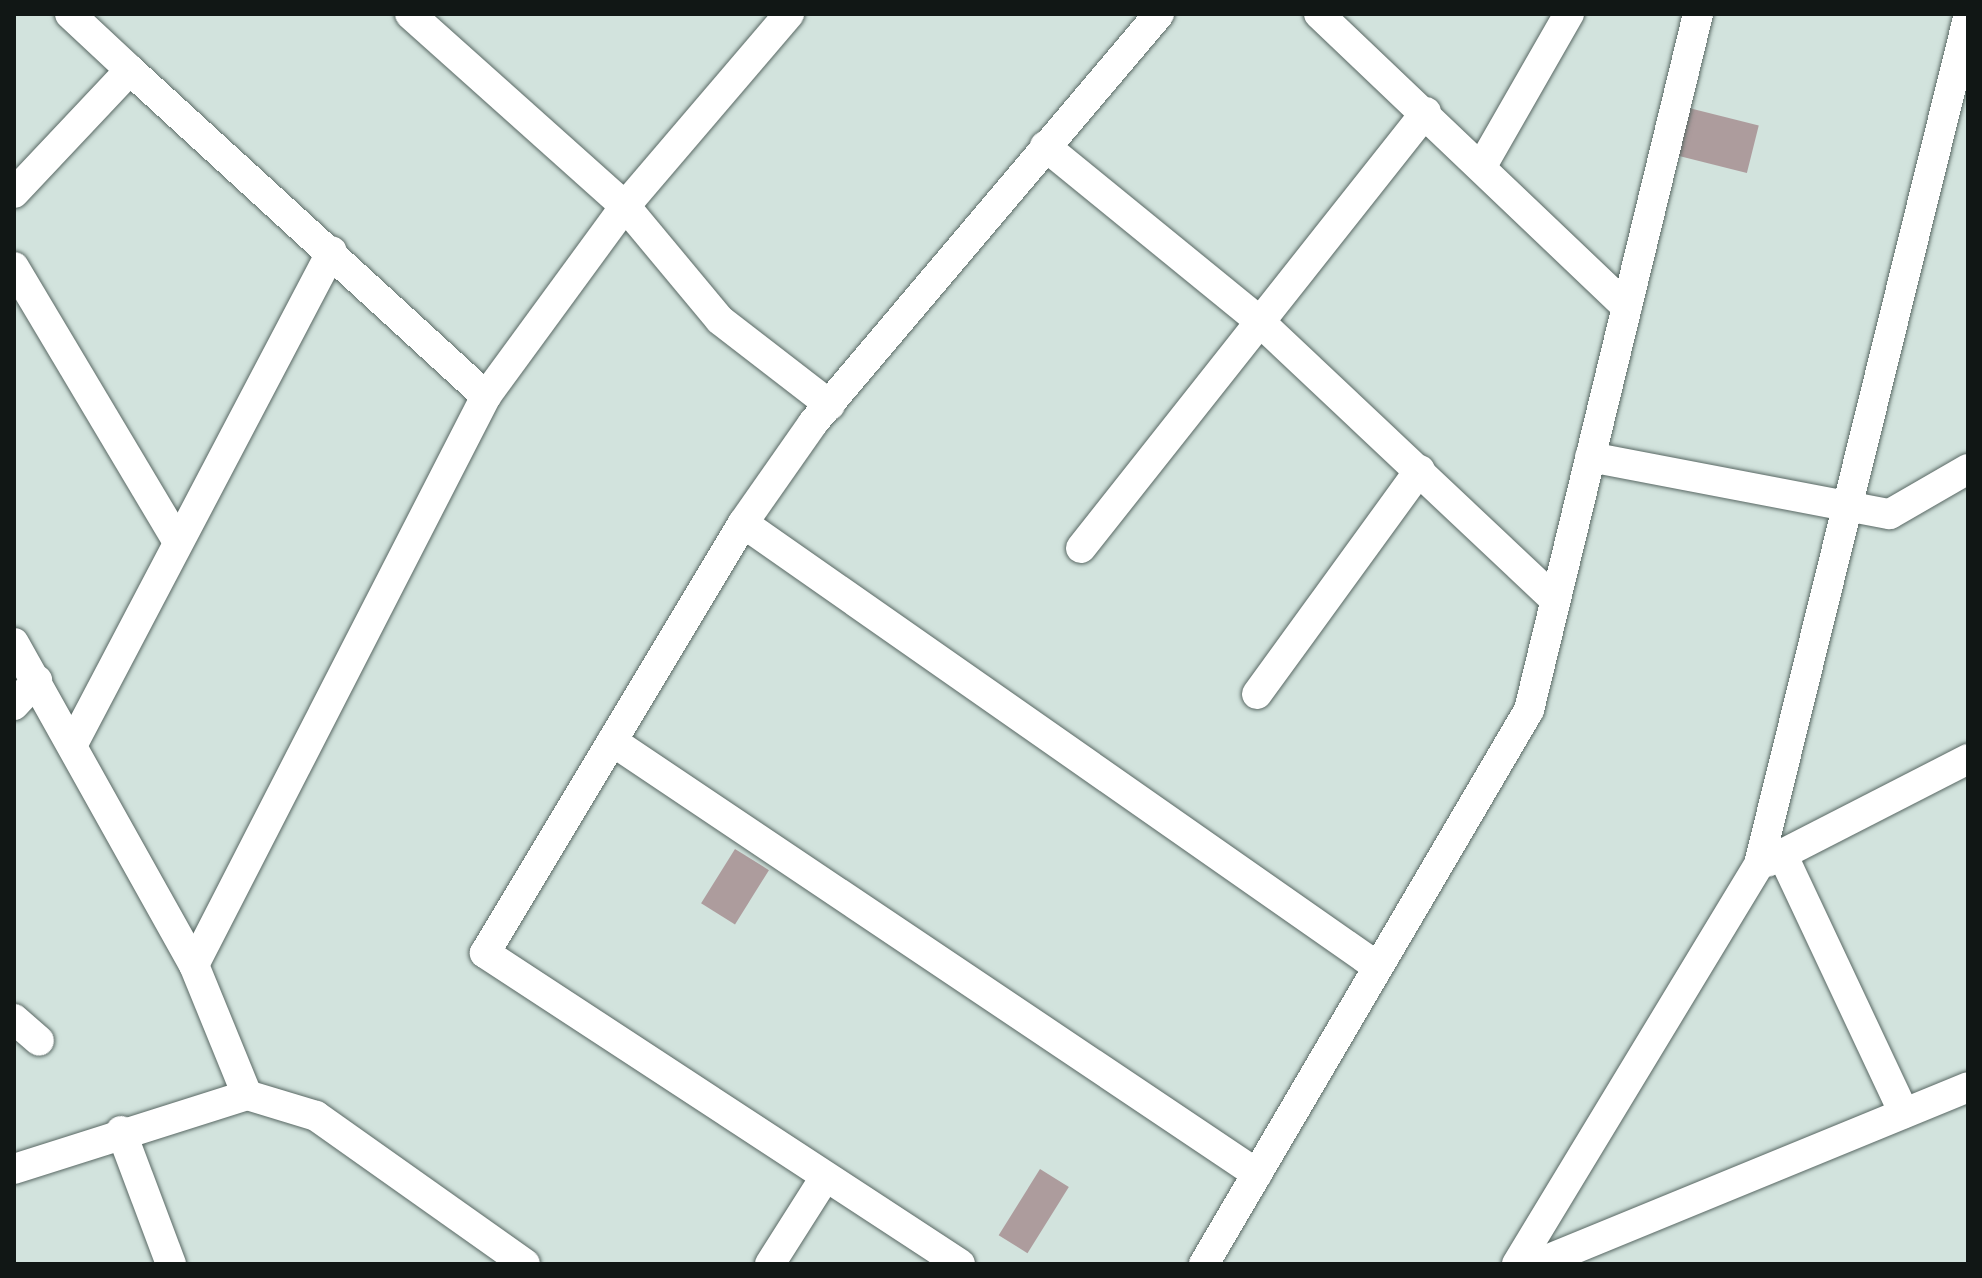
<!DOCTYPE html>
<style>
body{margin:0}
#map{position:relative;width:1982px;height:1278px;overflow:hidden;background:#d2e3dd;font-family:Montserrat,sans-serif}
div>[style]{position:absolute}
.building>*{inset:0;background:#ad9c9d;transform-origin:0 0}
.roads{filter:drop-shadow(0 0 2px #596864) drop-shadow(0 0 2px #596864)}
.street>*{height:30px;margin:-15px;padding:0 15px;transform-origin:15px;border-radius:15px;background:#fff}
span{translate:-50% -50%;white-space:nowrap;text-align:center;line-height:1.15;-webkit-text-stroke:6px #fff;paint-order:stroke}
.frame{position:absolute;inset:0;border:16px solid #111715;pointer-events:none}
</style>
<div id="map">
<div class="building">
<i style="left:1685px;top:107px;width:76px;height:49px;rotate:14deg"></i>
<i style="left:735px;top:849px;width:40px;height:64px;rotate:32deg"></i>
<i style="left:1040px;top:1169px;width:34px;height:78px;rotate:32deg"></i>
</div>
<div class="roads">
<div class="street">
<i style="left:70px;top:14px;width:82px;rotate:43deg"></i>
<i style="left:410px;top:14px;width:288px;rotate:41.8deg"></i>
<i style="left:625px;top:206px;width:148px;rotate:50.2deg"></i>
<i style="left:720px;top:320px;width:139px;rotate:37.7deg"></i>
<i style="left:1319px;top:14px;width:425px;rotate:43.6deg"></i>
<i style="left:1045px;top:146px;width:275px;rotate:39.2deg"></i>
<i style="left:1258px;top:320px;width:408px;rotate:43.3deg"></i>
<i style="left:1483px;top:164px;width:173px;rotate:-60.2deg"></i>
<i style="left:14px;top:193px;width:169px;rotate:-46.7deg"></i>
<i style="left:130px;top:70px;width:483px;rotate:42.5deg"></i>
<i style="left:14px;top:267px;width:314px;rotate:59.2deg"></i>
<i style="left:1590px;top:457px;width:305px;rotate:10.8deg"></i>
<i style="left:1890px;top:514px;width:90px;rotate:-30deg"></i>
<i style="left:743px;top:523px;width:771px;rotate:34.97deg"></i>
<i style="left:1081px;top:548px;width:556px;rotate:-51.65deg"></i>
<i style="left:14px;top:643px;width:369px;rotate:60.8deg"></i>
<i style="left:194px;top:965px;width:140px;rotate:67.8deg"></i>
<i style="left:1257px;top:694px;width:277px;rotate:-54deg"></i>
<i style="left:14px;top:705px;width:34px;rotate:-47deg"></i>
<i style="left:75px;top:740px;width:552px;rotate:-62.28deg"></i>
<i style="left:612px;top:741px;width:777px;rotate:33.87deg"></i>
<i style="left:1783px;top:856px;width:284px;rotate:64.8deg"></i>
<i style="left:1767px;top:862px;width:226px;rotate:-27.1deg"></i>
<i style="left:194px;top:965px;width:640px;rotate:-62.83deg"></i>
<i style="left:486px;top:396px;width:235px;rotate:-53.8deg"></i>
<i style="left:625px;top:206px;width:253px;rotate:-49.5deg"></i>
<i style="left:14px;top:1019px;width:33px;rotate:41deg"></i>
<i style="left:121px;top:1131px;width:142px;rotate:69.4deg"></i>
<i style="left:14px;top:1169px;width:244px;rotate:-17.6deg"></i>
<i style="left:247px;top:1095px;width:72px;rotate:16.9deg"></i>
<i style="left:316px;top:1116px;width:256px;rotate:35.3deg"></i>
<i style="left:770px;top:1264px;width:101px;rotate:-57.6deg"></i>
<i style="left:960px;top:1264px;width:568px;rotate:-146.79deg"></i>
<i style="left:485px;top:953px;width:501px;rotate:-59.04deg"></i>
<i style="left:743px;top:523px;width:122px;rotate:-55deg"></i>
<i style="left:813px;top:423px;width:536px;rotate:-49.77deg"></i>
<i style="left:1204px;top:1264px;width:642px;rotate:-59.6deg"></i>
<i style="left:1529px;top:710px;width:716px;rotate:-76.35deg"></i>
<i style="left:1517px;top:1264px;width:468px;rotate:-58.8deg"></i>
<i style="left:1759px;top:864px;width:871px;rotate:-76.12deg"></i>
<i style="left:1537px;top:1264px;width:466px;rotate:-22.3deg"></i>
</div>
</div>
<div class="frame"></div>
</div>
